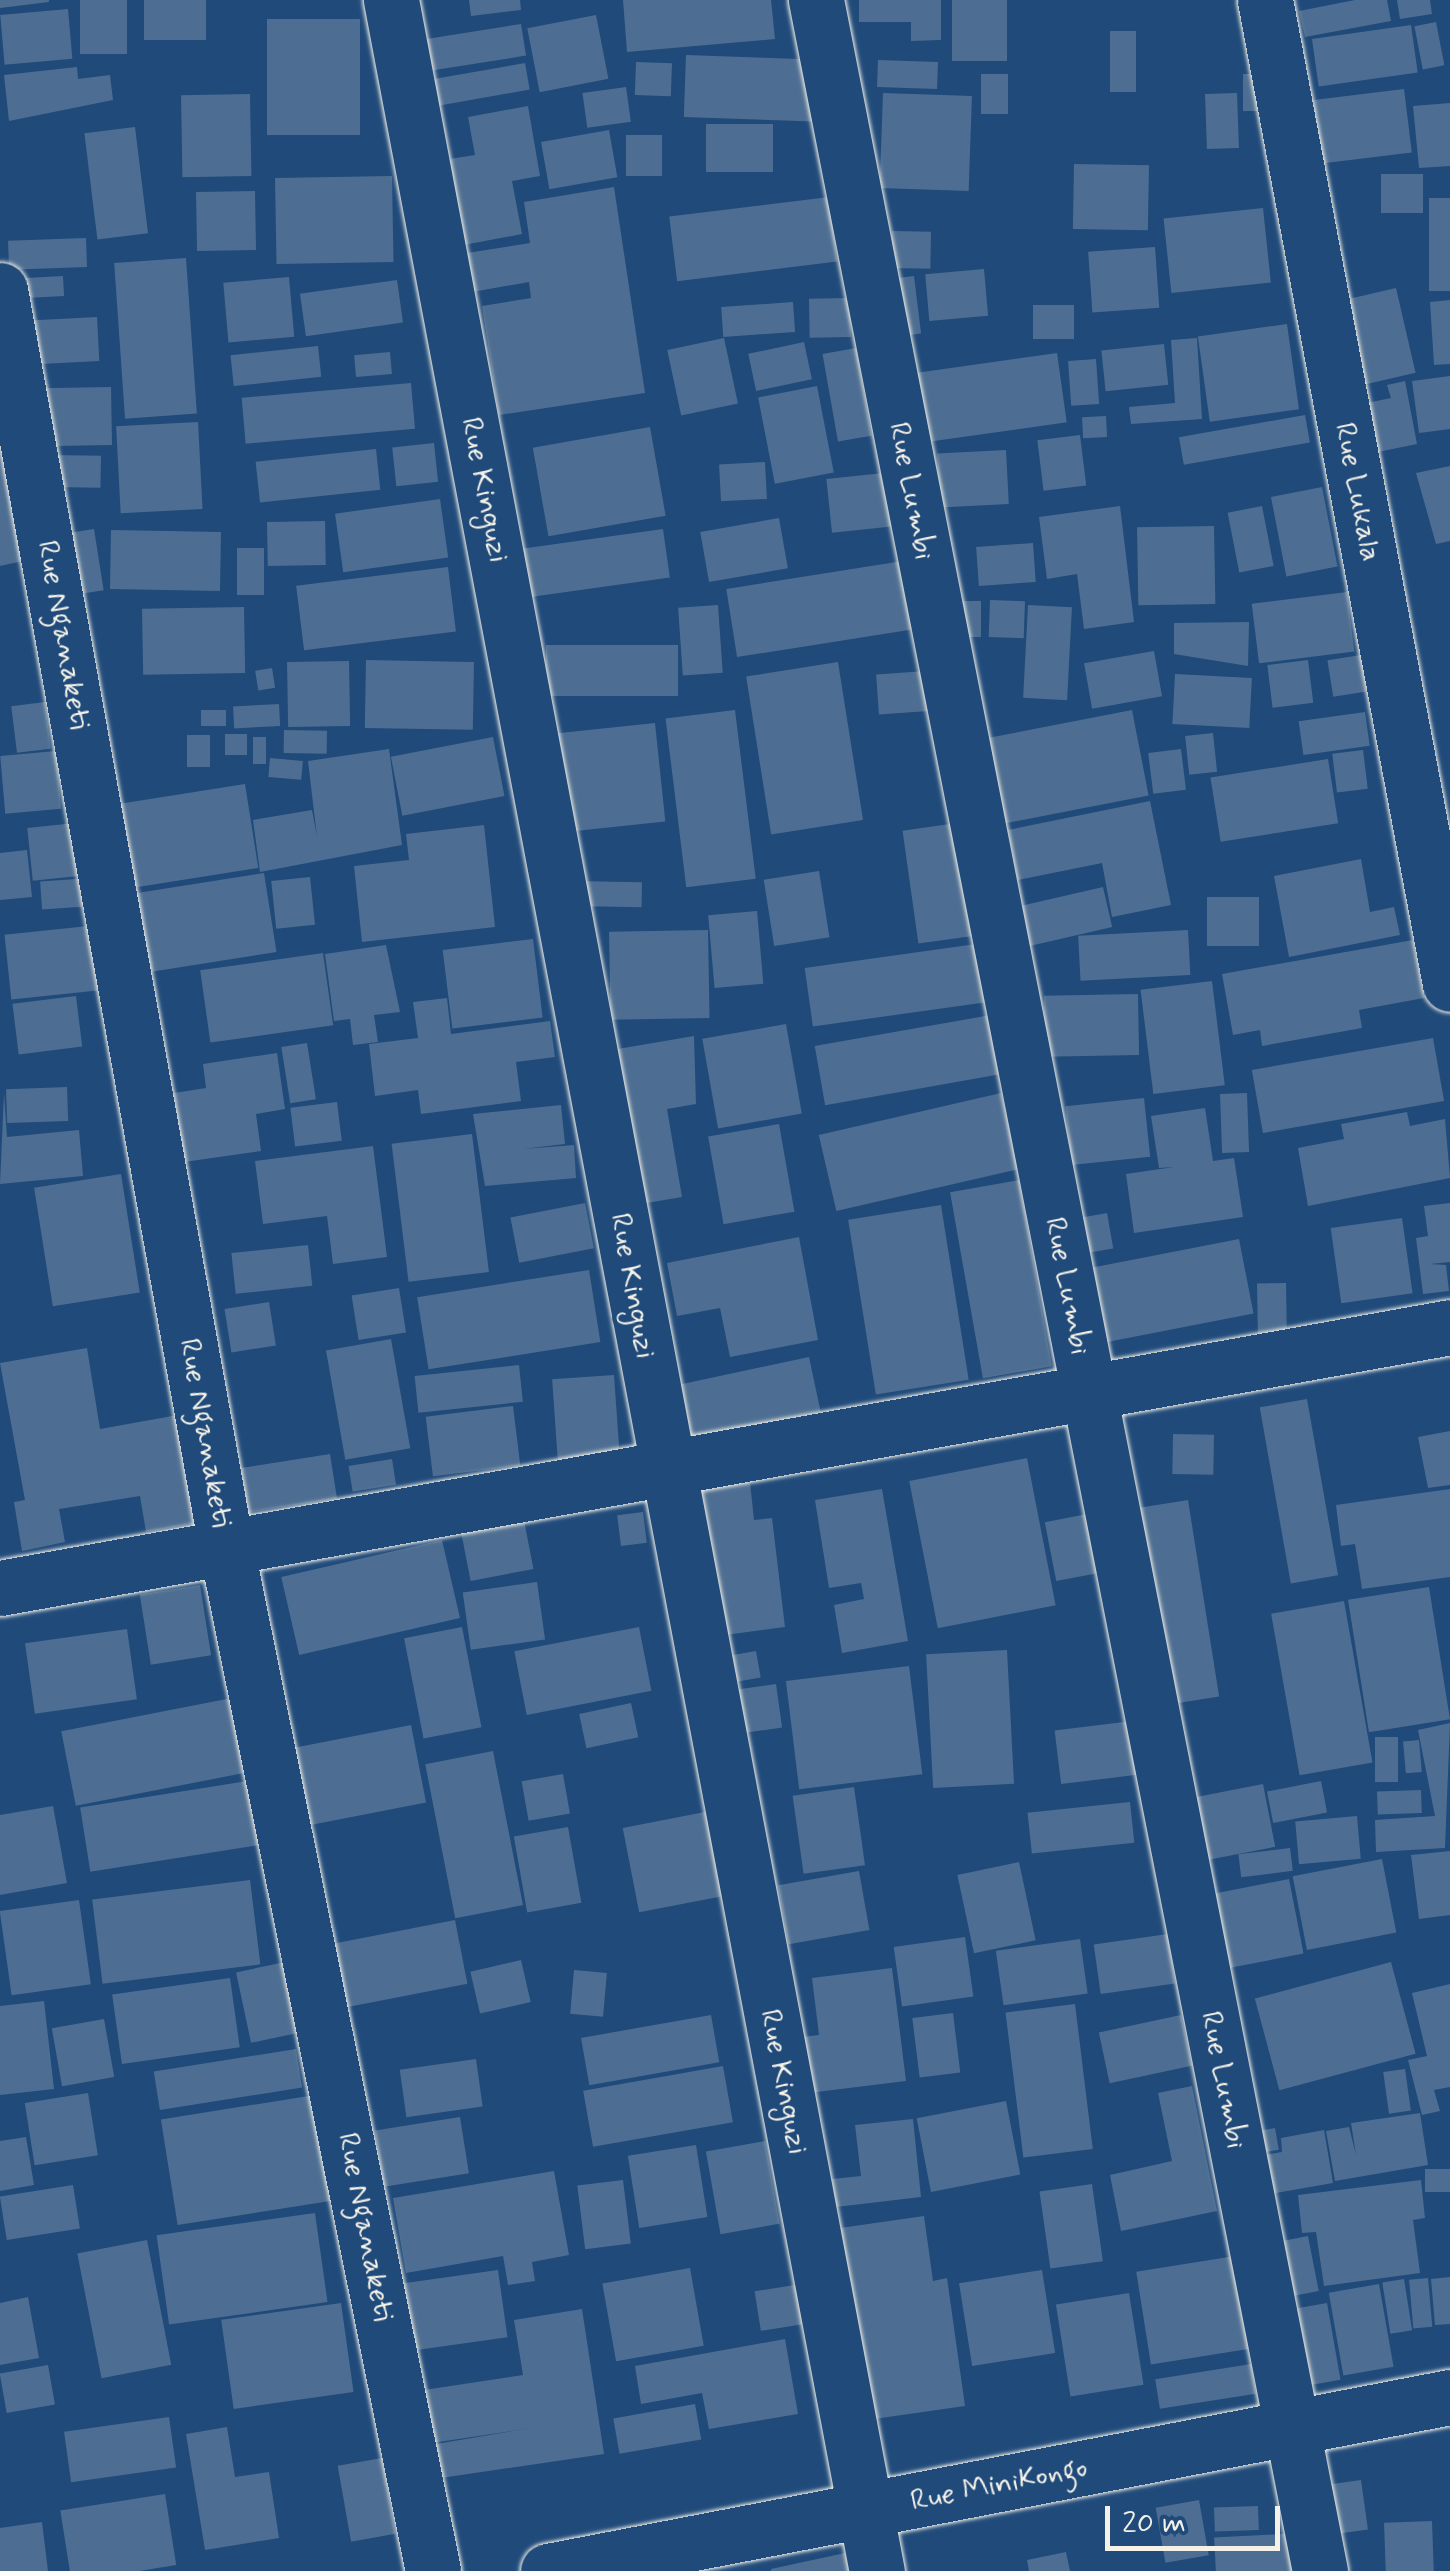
<!DOCTYPE html>
<style>
body{margin:0}
#map{position:relative;width:1450px;height:2571px;overflow:hidden;background:#1f4a7a;font-family:Mynerve,sans-serif}
div>[style]{position:absolute}
.building>*{inset:0;background:#4d6e92;transform-origin:0 0}
.roads{filter:drop-shadow(0 0 2px #f4f1e8) drop-shadow(0 0 2px #f4f1e8)}
.minor>*{height:55px;margin:-27.5px;padding:0 27.5px;transform-origin:27.5px;border-radius:27.5px;background:#1f4a7a}
span{translate:-50% -50%;white-space:nowrap;text-align:center;line-height:1.15;-webkit-text-stroke:9px #1f4a7a;paint-order:stroke}
.street-label{font-size:30px;color:#f4f1e8}
.scale{position:absolute;left:1105px;top:2506px;width:175px;height:45px;box-sizing:border-box;border:5px solid #f4f1e8;border-top:0;padding-left:12px;font-size:30px;line-height:35px;white-space:nowrap;color:#f4f1e8;-webkit-text-stroke:8px #1f4a7a;paint-order:stroke}
</style>
<div id="map">
<div class="building">
<i style="clip-path:polygon(0 0,49px 0,49px 2px,0 8px)"></i>
<i style="left:80px;top:0;width:47px;height:54px"></i>
<i style="left:144px;top:0;width:62px;height:40px"></i>
<i style="clip-path:polygon(469px 0,520px 0,521px 10px,471px 16px)"></i>
<i style="clip-path:polygon(623px 0,771px 0,775px 39px,627px 52px)"></i>
<i style="clip-path:polygon(859px 0,941px 0,941px 40px,911px 41px,911px 22px,859px 22px)"></i>
<i style="left:952px;top:0;width:55px;height:61px"></i>
<i style="clip-path:polygon(1355px 0,1387px 0,1391px 21px,1305px 37px,1299px 11px)"></i>
<i style="clip-path:polygon(1397px 0,1430px 0,1432px 14px,1400px 19px)"></i>
<i style="left:68px;top:9px;width:50px;height:68px;rotate:85deg"></i>
<i style="left:596px;top:15px;width:65px;height:70px;rotate:79deg"></i>
<i style="left:360px;top:19px;width:116px;height:93px;rotate:90deg"></i>
<i style="left:1436px;top:22px;width:44px;height:22px;rotate:79deg"></i>
<i style="left:521px;top:24px;width:32px;height:102px;rotate:81deg"></i>
<i style="left:1411px;top:25px;width:48px;height:100px;rotate:82deg"></i>
<i style="left:1110px;top:31px;width:26px;height:61px"></i>
<i style="left:686px;top:55px;width:130px;height:62px;rotate:2deg"></i>
<i style="left:878px;top:60px;width:60px;height:27px;rotate:2deg"></i>
<i style="left:636px;top:62px;width:36px;height:33px;rotate:2deg"></i>
<i style="left:525px;top:63px;width:27px;height:100px;rotate:80deg"></i>
<i style="clip-path:polygon(77px 67px,78px 79px,110px 75px,113px 100px,9px 121px,4px 75px)"></i>
<i style="left:981px;top:74px;width:27px;height:40px"></i>
<i style="left:1243px;top:74px;width:19px;height:37px"></i>
<i style="left:626px;top:87px;width:35px;height:44px;rotate:82deg"></i>
<i style="left:1404px;top:89px;width:64px;height:91px;rotate:83deg"></i>
<i style="left:883px;top:93px;width:89px;height:95px;rotate:2deg"></i>
<i style="left:1237px;top:93px;width:55px;height:32px;rotate:88deg"></i>
<i style="left:250px;top:94px;width:82px;height:69px;rotate:89deg"></i>
<i style="clip-path:polygon(1450px 103px,1450px 166px,1419px 168px,1413px 106px)"></i>
<i style="clip-path:polygon(528px 106px,540px 176px,512px 181px,522px 234px,453px 247px,437px 161px,475px 155px,468px 117px)"></i>
<i style="left:773px;top:124px;width:48px;height:67px;rotate:90deg"></i>
<i style="left:135px;top:127px;width:107px;height:51px;rotate:83deg"></i>
<i style="left:609px;top:130px;width:48px;height:69px;rotate:80deg"></i>
<i style="left:626px;top:135px;width:36px;height:41px"></i>
<i style="left:1074px;top:164px;width:75px;height:65px;rotate:1deg"></i>
<i style="left:1381px;top:174px;width:42px;height:39px"></i>
<i style="left:392px;top:176px;width:86px;height:117px;rotate:89deg"></i>
<i style="clip-path:polygon(614px 187px,645px 393px,499px 415px,482px 306px,531px 298px,529px 282px,472px 292px,467px 253px,530px 243px,524px 202px)"></i>
<i style="left:255px;top:191px;width:59px;height:59px;rotate:89deg"></i>
<i style="left:829px;top:197px;width:65px;height:161px;rotate:83deg"></i>
<i style="left:1429px;top:198px;width:21px;height:93px"></i>
<i style="left:1263px;top:208px;width:75px;height:100px;rotate:84deg"></i>
<i style="left:892px;top:231px;width:39px;height:37px;rotate:1deg"></i>
<i style="left:86px;top:238px;width:29px;height:78px;rotate:88deg"></i>
<i style="left:1155px;top:247px;width:61px;height:67px;rotate:86deg"></i>
<i style="left:186px;top:258px;width:156px;height:72px;rotate:86deg"></i>
<i style="left:984px;top:269px;width:47px;height:59px;rotate:85deg"></i>
<i style="left:63px;top:276px;width:20px;height:37px;rotate:87deg"></i>
<i style="left:914px;top:276px;width:58px;height:26px;rotate:83deg"></i>
<i style="left:289px;top:277px;width:60px;height:66px;rotate:85deg"></i>
<i style="left:397px;top:280px;width:43px;height:98px;rotate:82deg"></i>
<i style="left:1396px;top:288px;width:87px;height:52px;rotate:77deg"></i>
<i style="left:850px;top:298px;width:39px;height:41px;rotate:89deg"></i>
<i style="clip-path:polygon(1450px 300px,1450px 364px,1434px 365px,1430px 302px)"></i>
<i style="left:793px;top:302px;width:30px;height:72px;rotate:86deg"></i>
<i style="left:1033px;top:305px;width:41px;height:34px"></i>
<i style="left:97px;top:317px;width:44px;height:68px;rotate:87deg"></i>
<i style="left:1287px;top:324px;width:86px;height:90px;rotate:82deg"></i>
<i style="left:724px;top:338px;width:67px;height:58px;rotate:78deg"></i>
<i style="clip-path:polygon(1197px 338px,1202px 419px,1131px 424px,1129px 407px,1175px 403px,1171px 340px)"></i>
<i style="left:804px;top:342px;width:38px;height:57px;rotate:78deg"></i>
<i style="left:1164px;top:344px;width:41px;height:63px;rotate:84deg"></i>
<i style="left:318px;top:346px;width:31px;height:88px;rotate:84deg"></i>
<i style="left:856px;top:348px;width:89px;height:34px;rotate:80deg"></i>
<i style="left:390px;top:352px;width:22px;height:36px;rotate:85deg"></i>
<i style="left:1057px;top:353px;width:70px;height:143px;rotate:82deg"></i>
<i style="left:1096px;top:359px;width:45px;height:28px;rotate:86deg"></i>
<i style="clip-path:polygon(1450px 376px,1450px 429px,1419px 433px,1412px 381px)"></i>
<i style="clip-path:polygon(1405px 381px,1417px 444px,1373px 453px,1362px 404px,1391px 398px,1387px 385px)"></i>
<i style="left:411px;top:383px;width:46px;height:170px;rotate:85deg"></i>
<i style="left:817px;top:386px;width:88px;height:60px;rotate:79deg"></i>
<i style="left:111px;top:387px;width:58px;height:71px;rotate:89deg"></i>
<i style="left:1305px;top:415px;width:28px;height:128px;rotate:80deg"></i>
<i style="left:1106px;top:416px;width:21px;height:24px;rotate:87deg"></i>
<i style="left:198px;top:422px;width:87px;height:82px;rotate:87deg"></i>
<i style="left:650px;top:427px;width:90px;height:119px;rotate:80deg"></i>
<i style="left:1080px;top:435px;width:51px;height:43px;rotate:83deg"></i>
<i style="left:434px;top:443px;width:39px;height:42px;rotate:84deg"></i>
<i style="clip-path:polygon(0 445px,28px 560px,0 566px)"></i>
<i style="left:376px;top:449px;width:41px;height:121px;rotate:84deg"></i>
<i style="left:1006px;top:450px;width:54px;height:69px;rotate:87deg"></i>
<i style="left:51px;top:455px;width:50px;height:32px;rotate:1deg"></i>
<i style="left:765px;top:462px;width:37px;height:46px;rotate:87deg"></i>
<i style="clip-path:polygon(1450px 466px,1450px 541px,1436px 544px,1416px 473px)"></i>
<i style="left:893px;top:472px;width:54px;height:67px;rotate:84deg"></i>
<i style="left:1322px;top:487px;width:81px;height:52px;rotate:79deg"></i>
<i style="left:440px;top:499px;width:59px;height:106px;rotate:82deg"></i>
<i style="clip-path:polygon(1120px 506px,1134px 622px,1084px 629px,1077px 574px,1047px 579px,1039px 517px)"></i>
<i style="left:1262px;top:506px;width:61px;height:35px;rotate:79deg"></i>
<i style="left:779px;top:518px;width:51px;height:80px;rotate:80deg"></i>
<i style="left:325px;top:521px;width:44px;height:58px;rotate:89deg"></i>
<i style="left:1214px;top:526px;width:78px;height:77px;rotate:89deg"></i>
<i style="left:94px;top:529px;width:62px;height:34px;rotate:81deg"></i>
<i style="left:663px;top:529px;width:49px;height:148px;rotate:82deg"></i>
<i style="left:111px;top:530px;width:110px;height:59px;rotate:1deg"></i>
<i style="left:1033px;top:543px;width:39px;height:57px;rotate:86deg"></i>
<i style="left:237px;top:548px;width:27px;height:47px"></i>
<i style="left:909px;top:560px;width:69px;height:185px;rotate:81deg"></i>
<i style="left:448px;top:567px;width:65px;height:153px;rotate:83deg"></i>
<i style="left:1347px;top:592px;width:60px;height:96px;rotate:83deg"></i>
<i style="left:990px;top:600px;width:35px;height:37px;rotate:2deg"></i>
<i style="left:960px;top:601px;width:21px;height:36px"></i>
<i style="left:718px;top:605px;width:68px;height:40px;rotate:86deg"></i>
<i style="left:1028px;top:605px;width:44px;height:93px;rotate:3deg"></i>
<i style="left:244px;top:607px;width:66px;height:102px;rotate:89deg"></i>
<i style="clip-path:polygon(1249px 622px,1248px 666px,1174px 654px,1174px 623px)"></i>
<i style="left:678px;top:645px;width:51px;height:132px;rotate:90deg"></i>
<i style="left:1154px;top:651px;width:46px;height:71px;rotate:80deg"></i>
<i style="left:1361px;top:655px;width:37px;height:34px;rotate:81deg"></i>
<i style="left:366px;top:660px;width:108px;height:68px;rotate:1deg"></i>
<i style="left:1308px;top:660px;width:43px;height:41px;rotate:83deg"></i>
<i style="left:349px;top:661px;width:65px;height:62px;rotate:89deg"></i>
<i style="left:838px;top:662px;width:160px;height:93px;rotate:81deg"></i>
<i style="left:272px;top:668px;width:20px;height:17px;rotate:81deg"></i>
<i style="left:926px;top:671px;width:40px;height:50px;rotate:86deg"></i>
<i style="left:1175px;top:674px;width:77px;height:50px;rotate:3deg"></i>
<i style="left:45px;top:702px;width:47px;height:34px;rotate:83deg"></i>
<i style="left:279px;top:704px;width:22px;height:46px;rotate:87deg"></i>
<i style="left:226px;top:710px;width:16px;height:25px;rotate:90deg"></i>
<i style="left:735px;top:710px;width:170px;height:70px;rotate:83deg"></i>
<i style="left:1132px;top:710px;width:87px;height:155px;rotate:79deg"></i>
<i style="left:1365px;top:712px;width:34px;height:67px;rotate:82deg"></i>
<i style="left:655px;top:723px;width:99px;height:105px;rotate:84deg"></i>
<i style="left:284px;top:730px;width:43px;height:23px;rotate:1deg"></i>
<i style="left:1213px;top:733px;width:39px;height:28px;rotate:84deg"></i>
<i style="left:247px;top:734px;width:21px;height:22px;rotate:90deg"></i>
<i style="left:187px;top:735px;width:23px;height:32px"></i>
<i style="left:266px;top:737px;width:27px;height:13px;rotate:90deg"></i>
<i style="left:493px;top:737px;width:60px;height:104px;rotate:79deg"></i>
<i style="clip-path:polygon(389px 749px,402px 845px,260px 872px,253px 820px,312px 810px,317px 837px,308px 761px)"></i>
<i style="left:1181px;top:749px;width:41px;height:33px;rotate:83deg"></i>
<i style="left:1363px;top:750px;width:39px;height:31px;rotate:83deg"></i>
<i style="left:56px;top:751px;width:58px;height:56px;rotate:85deg"></i>
<i style="left:270px;top:758px;width:33px;height:19px;rotate:5deg"></i>
<i style="left:1328px;top:759px;width:65px;height:119px;rotate:81deg"></i>
<i style="left:245px;top:784px;width:85px;height:133px;rotate:81deg"></i>
<i style="clip-path:polygon(1150px 801px,1171px 905px,1112px 917px,1102px 863px,1018px 880px,1008px 830px)"></i>
<i style="left:75px;top:823px;width:53px;height:48px;rotate:84deg"></i>
<i style="left:957px;top:823px;width:114px;height:55px;rotate:82deg"></i>
<i style="clip-path:polygon(484px 825px,495px 927px,362px 942px,354px 866px,409px 860px,406px 834px)"></i>
<i style="clip-path:polygon(27px 850px,32px 897px,0 900px,0 853px)"></i>
<i style="clip-path:polygon(1361px 859px,1370px 912px,1394px 907px,1400px 935px,1289px 957px,1274px 876px)"></i>
<i style="left:819px;top:871px;width:67px;height:56px;rotate:81deg"></i>
<i style="left:264px;top:873px;width:80px;height:141px;rotate:81deg"></i>
<i style="left:310px;top:877px;width:48px;height:39px;rotate:84deg"></i>
<i style="left:91px;top:878px;width:28px;height:51px;rotate:86deg"></i>
<i style="left:574px;top:881px;width:68px;height:25px;rotate:1deg"></i>
<i style="left:1103px;top:887px;width:41px;height:98px;rotate:77deg"></i>
<i style="left:1259px;top:897px;width:49px;height:52px;rotate:90deg"></i>
<i style="left:757px;top:911px;width:73px;height:49px;rotate:85deg"></i>
<i style="left:98px;top:925px;width:65px;height:94px;rotate:84deg"></i>
<i style="left:708px;top:930px;width:88px;height:99px;rotate:89deg"></i>
<i style="left:1188px;top:930px;width:45px;height:110px;rotate:87deg"></i>
<i style="left:533px;top:939px;width:79px;height:91px;rotate:83deg"></i>
<i style="clip-path:polygon(1413px 940px,1424px 998px,1359px 1010px,1362px 1028px,1262px 1046px,1260px 1030px,1233px 1035px,1222px 974px)"></i>
<i style="left:976px;top:944px;width:59px;height:173px;rotate:82deg"></i>
<i style="clip-path:polygon(386px 945px,400px 1012px,374px 1015px,378px 1042px,353px 1045px,350px 1019px,334px 1021px,325px 954px)"></i>
<i style="left:323px;top:953px;width:73px;height:124px;rotate:82deg"></i>
<i style="left:1212px;top:981px;width:105px;height:72px;rotate:83deg"></i>
<i style="left:1138px;top:994px;width:61px;height:94px;rotate:89deg"></i>
<i style="left:76px;top:996px;width:51px;height:64px;rotate:83deg"></i>
<i style="clip-path:polygon(447px 998px,451px 1034px,550px 1021px,555px 1057px,516px 1062px,521px 1101px,421px 1114px,418px 1090px,375px 1096px,369px 1044px,418px 1038px,413px 1002px)"></i>
<i style="left:991px;top:1015px;width:60px;height:179px;rotate:80deg"></i>
<i style="left:786px;top:1024px;width:91px;height:85px;rotate:80deg"></i>
<i style="clip-path:polygon(694px 1036px,696px 1104px,667px 1109px,682px 1197px,629px 1206px,600px 1052px)"></i>
<i style="left:1433px;top:1038px;width:64px;height:184px;rotate:80deg"></i>
<i style="left:307px;top:1043px;width:57px;height:26px;rotate:81deg"></i>
<i style="clip-path:polygon(277px 1053px,285px 1109px,256px 1114px,261px 1151px,184px 1162px,174px 1093px,206px 1088px,203px 1064px)"></i>
<i style="left:67px;top:1087px;width:34px;height:61px;rotate:88deg"></i>
<i style="clip-path:polygon(4px 1093px,7px 1137px,79px 1130px,83px 1176px,0 1184px)"></i>
<i style="left:1001px;top:1093px;width:78px;height:187px;rotate:77deg"></i>
<i style="left:1247px;top:1093px;width:59px;height:27px;rotate:88deg"></i>
<i style="left:1144px;top:1098px;width:59px;height:79px;rotate:84deg"></i>
<i style="left:337px;top:1102px;width:39px;height:47px;rotate:83deg"></i>
<i style="clip-path:polygon(561px 1105px,565px 1144px,523px 1149px,574px 1145px,576px 1178px,485px 1186px,473px 1114px)"></i>
<i style="clip-path:polygon(1205px 1108px,1213px 1161px,1234px 1158px,1243px 1217px,1134px 1233px,1126px 1174px,1174px 1167px,1159px 1168px,1151px 1116px)"></i>
<i style="clip-path:polygon(1407px 1112px,1410px 1126px,1445px 1119px,1450px 1178px,1308px 1206px,1298px 1148px,1344px 1139px,1341px 1124px)"></i>
<i style="left:779px;top:1124px;width:89px;height:72px;rotate:80deg"></i>
<i style="left:472px;top:1134px;width:139px;height:81px;rotate:83deg"></i>
<i style="clip-path:polygon(373px 1146px,387px 1257px,333px 1264px,327px 1216px,263px 1224px,255px 1161px)"></i>
<i style="left:121px;top:1174px;width:120px;height:88px;rotate:81deg"></i>
<i style="left:1019px;top:1180px;width:189px;height:70px;rotate:80deg"></i>
<i style="left:585px;top:1203px;width:46px;height:76px;rotate:79deg"></i>
<i style="clip-path:polygon(1450px 1203px,1450px 1262px,1430px 1264px,1446px 1265px,1449px 1291px,1423px 1294px,1416px 1238px,1428px 1236px,1424px 1206px)"></i>
<i style="left:941px;top:1205px;width:177px;height:94px;rotate:81deg"></i>
<i style="left:1107px;top:1213px;width:36px;height:34px;rotate:80deg"></i>
<i style="left:1402px;top:1218px;width:76px;height:72px;rotate:82deg"></i>
<i style="clip-path:polygon(799px 1237px,818px 1340px,730px 1357px,720px 1308px,677px 1316px,667px 1263px)"></i>
<i style="left:1239px;top:1239px;width:76px;height:149px;rotate:79deg"></i>
<i style="left:308px;top:1245px;width:41px;height:77px;rotate:84deg"></i>
<i style="left:589px;top:1270px;width:73px;height:174px;rotate:81deg"></i>
<i style="left:1286px;top:1283px;width:59px;height:29px;rotate:89deg"></i>
<i style="left:399px;top:1288px;width:45px;height:48px;rotate:81deg"></i>
<i style="left:269px;top:1302px;width:44px;height:45px;rotate:81deg"></i>
<i style="left:391px;top:1339px;width:111px;height:66px;rotate:80deg"></i>
<i style="clip-path:polygon(87px 1348px,100px 1429px,178px 1415px,196px 1523px,146px 1532px,140px 1496px,59px 1509px,65px 1542px,22px 1551px,14px 1502px,25px 1500px,0 1363px)"></i>
<i style="left:809px;top:1357px;width:56px;height:133px;rotate:78deg"></i>
<i style="left:519px;top:1365px;width:37px;height:105px;rotate:84deg"></i>
<i style="left:614px;top:1375px;width:82px;height:62px;rotate:86deg"></i>
<i style="left:1307px;top:1399px;width:179px;height:48px;rotate:80deg"></i>
<i style="left:513px;top:1406px;width:60px;height:88px;rotate:83deg"></i>
<i style="clip-path:polygon(1450px 1431px,1450px 1485px,1428px 1488px,1418px 1437px)"></i>
<i style="left:1173px;top:1434px;width:41px;height:40px;rotate:1deg"></i>
<i style="left:330px;top:1454px;width:45px;height:90px;rotate:81deg"></i>
<i style="left:1027px;top:1458px;width:150px;height:120px;rotate:79deg"></i>
<i style="left:392px;top:1459px;width:26px;height:44px;rotate:81deg"></i>
<i style="clip-path:polygon(750px 1482px,754px 1520px,772px 1518px,785px 1627px,710px 1637px,691px 1490px)"></i>
<i style="clip-path:polygon(882px 1489px,908px 1641px,842px 1653px,834px 1605px,864px 1599px,861px 1583px,829px 1588px,815px 1500px)"></i>
<i style="clip-path:polygon(1450px 1489px,1450px 1577px,1362px 1589px,1355px 1544px,1341px 1546px,1336px 1505px)"></i>
<i style="left:1188px;top:1500px;width:199px;height:51px;rotate:81deg"></i>
<i style="left:522px;top:1510px;width:60px;height:64px;rotate:79deg"></i>
<i style="left:643px;top:1512px;width:31px;height:26px;rotate:83deg"></i>
<i style="left:1087px;top:1514px;width:60px;height:43px;rotate:79deg"></i>
<i style="left:442px;top:1540px;width:80px;height:165px;rotate:77deg"></i>
<i style="left:537px;top:1582px;width:58px;height:75px;rotate:82deg"></i>
<i style="left:200px;top:1585px;width:71px;height:61px;rotate:81deg"></i>
<i style="left:1429px;top:1587px;width:134px;height:82px;rotate:81deg"></i>
<i style="left:1344px;top:1601px;width:164px;height:74px;rotate:80deg"></i>
<i style="left:462px;top:1627px;width:102px;height:59px;rotate:79deg"></i>
<i style="left:639px;top:1627px;width:65px;height:127px;rotate:79deg"></i>
<i style="left:127px;top:1629px;width:71px;height:103px;rotate:82deg"></i>
<i style="left:1007px;top:1650px;width:134px;height:81px;rotate:87deg"></i>
<i style="left:756px;top:1651px;width:27px;height:36px;rotate:80deg"></i>
<i style="left:909px;top:1666px;width:109px;height:124px;rotate:83deg"></i>
<i style="left:776px;top:1684px;width:44px;height:50px;rotate:82deg"></i>
<i style="left:237px;top:1697px;width:76px;height:179px;rotate:79deg"></i>
<i style="left:631px;top:1703px;width:35px;height:53px;rotate:78deg"></i>
<i style="left:1132px;top:1721px;width:54px;height:78px;rotate:83deg"></i>
<i style="clip-path:polygon(1450px 1723px,1445px 1848px,1376px 1852px,1375px 1820px,1435px 1816px,1418px 1730px)"></i>
<i style="left:411px;top:1725px;width:79px;height:119px;rotate:79deg"></i>
<i style="left:1375px;top:1737px;width:23px;height:45px"></i>
<i style="left:1419px;top:1740px;width:32px;height:16px;rotate:85deg"></i>
<i style="left:493px;top:1751px;width:157px;height:69px;rotate:79deg"></i>
<i style="left:563px;top:1774px;width:40px;height:42px;rotate:80deg"></i>
<i style="left:254px;top:1780px;width:65px;height:176px;rotate:81deg"></i>
<i style="left:1321px;top:1781px;width:32px;height:55px;rotate:79deg"></i>
<i style="left:1263px;top:1784px;width:64px;height:68px;rotate:79deg"></i>
<i style="left:854px;top:1787px;width:79px;height:62px;rotate:82deg"></i>
<i style="left:1421px;top:1790px;width:23px;height:44px;rotate:88deg"></i>
<i style="left:1130px;top:1802px;width:41px;height:103px;rotate:84deg"></i>
<i style="clip-path:polygon(53px 1806px,67px 1883px,0 1895px,0 1815px)"></i>
<i style="left:715px;top:1810px;width:86px;height:94px;rotate:79deg"></i>
<i style="left:1357px;top:1816px;width:43px;height:62px;rotate:85deg"></i>
<i style="left:568px;top:1827px;width:77px;height:55px;rotate:80deg"></i>
<i style="left:1290px;top:1848px;width:23px;height:52px;rotate:83deg"></i>
<i style="clip-path:polygon(1450px 1851px,1450px 1915px,1419px 1919px,1411px 1855px)"></i>
<i style="left:1382px;top:1859px;width:75px;height:91px;rotate:79deg"></i>
<i style="left:1019px;top:1862px;width:80px;height:63px;rotate:78deg"></i>
<i style="left:859px;top:1871px;width:60px;height:82px;rotate:80deg"></i>
<i style="left:1289px;top:1879px;width:76px;height:85px;rotate:79deg"></i>
<i style="left:250px;top:1880px;width:85px;height:159px;rotate:83deg"></i>
<i style="left:79px;top:1900px;width:85px;height:80px;rotate:82deg"></i>
<i style="left:455px;top:1920px;width:65px;height:127px;rotate:79deg"></i>
<i style="left:1168px;top:1934px;width:50px;height:75px;rotate:82deg"></i>
<i style="left:965px;top:1937px;width:60px;height:72px;rotate:82deg"></i>
<i style="left:1080px;top:1939px;width:55px;height:85px;rotate:82deg"></i>
<i style="left:521px;top:1960px;width:43px;height:52px;rotate:77deg"></i>
<i style="left:285px;top:1962px;width:72px;height:50px;rotate:78deg"></i>
<i style="left:1391px;top:1962px;width:95px;height:141px;rotate:75deg"></i>
<i style="clip-path:polygon(892px 1968px,906px 2081px,800px 2094px,793px 2038px,819px 2035px,812px 1978px)"></i>
<i style="left:574px;top:1970px;width:33px;height:44px;rotate:5deg"></i>
<i style="left:230px;top:1978px;width:70px;height:119px;rotate:82deg"></i>
<i style="clip-path:polygon(1450px 1984px,1450px 2087px,1434px 2090px,1440px 2111px,1422px 2115px,1408px 2060px,1427px 2056px,1412px 1993px)"></i>
<i style="clip-path:polygon(44px 2001px,54px 2089px,0 2095px,0 2006px)"></i>
<i style="left:1075px;top:2004px;width:146px;height:70px;rotate:83deg"></i>
<i style="left:953px;top:2013px;width:60px;height:41px;rotate:83deg"></i>
<i style="left:711px;top:2015px;width:48px;height:132px;rotate:80deg"></i>
<i style="left:1181px;top:2015px;width:52px;height:84px;rotate:78deg"></i>
<i style="left:104px;top:2019px;width:59px;height:53px;rotate:80deg"></i>
<i style="left:296px;top:2049px;width:39px;height:144px;rotate:81deg"></i>
<i style="left:476px;top:2059px;width:48px;height:77px;rotate:82deg"></i>
<i style="left:723px;top:2066px;width:57px;height:142px;rotate:80deg"></i>
<i style="left:1405px;top:2069px;width:42px;height:22px;rotate:82deg"></i>
<i style="clip-path:polygon(1192px 2086px,1217px 2211px,1121px 2231px,1110px 2175px,1172px 2161px,1158px 2093px)"></i>
<i style="left:88px;top:2093px;width:63px;height:64px;rotate:81deg"></i>
<i style="left:315px;top:2095px;width:107px;height:156px;rotate:81deg"></i>
<i style="left:1006px;top:2101px;width:75px;height:91px;rotate:79deg"></i>
<i style="clip-path:polygon(1420px 2113px,1428px 2165px,1335px 2181px,1326px 2131px,1349px 2127px,1356px 2155px,1351px 2123px)"></i>
<i style="left:460px;top:2117px;width:57px;height:86px;rotate:81deg"></i>
<i style="clip-path:polygon(913px 2119px,921px 2197px,836px 2207px,832px 2179px,861px 2176px,855px 2125px)"></i>
<i style="left:1275px;top:2128px;width:22px;height:30px;rotate:80deg"></i>
<i style="clip-path:polygon(1324px 2130px,1333px 2183px,1264px 2195px,1258px 2156px,1282px 2152px,1281px 2138px)"></i>
<i style="clip-path:polygon(26px 2137px,34px 2185px,0 2191px,0 2141px)"></i>
<i style="left:765px;top:2141px;width:84px;height:60px;rotate:80deg"></i>
<i style="left:696px;top:2145px;width:73px;height:69px;rotate:81deg"></i>
<i style="left:1450px;top:2169px;width:23px;height:25px;rotate:90deg"></i>
<i style="clip-path:polygon(554px 2171px,569px 2255px,532px 2262px,535px 2281px,508px 2285px,503px 2256px,406px 2273px,393px 2198px)"></i>
<i style="left:623px;top:2180px;width:64px;height:46px;rotate:83deg"></i>
<i style="clip-path:polygon(1421px 2180px,1425px 2218px,1413px 2220px,1420px 2273px,1324px 2286px,1316px 2232px,1302px 2233px,1298px 2195px)"></i>
<i style="left:1092px;top:2184px;width:78px;height:53px;rotate:82deg"></i>
<i style="left:73px;top:2185px;width:44px;height:74px;rotate:81deg"></i>
<i style="left:315px;top:2213px;width:90px;height:160px;rotate:82deg"></i>
<i style="clip-path:polygon(924px 2216px,933px 2281px,947px 2278px,965px 2406px,867px 2420px,840px 2228px)"></i>
<i style="left:1308px;top:2236px;width:56px;height:34px;rotate:79deg"></i>
<i style="left:147px;top:2240px;width:127px;height:71px;rotate:79deg"></i>
<i style="left:1235px;top:2256px;width:94px;height:100px;rotate:81deg"></i>
<i style="left:690px;top:2268px;width:79px;height:89px;rotate:80deg"></i>
<i style="left:498px;top:2270px;width:68px;height:97px;rotate:82deg"></i>
<i style="left:1042px;top:2270px;width:84px;height:84px;rotate:81deg"></i>
<i style="clip-path:polygon(1450px 2277px,1450px 2324px,1435px 2325px,1431px 2279px)"></i>
<i style="left:1428px;top:2278px;width:49px;height:19px;rotate:85deg"></i>
<i style="left:1404px;top:2279px;width:52px;height:22px;rotate:81deg"></i>
<i style="left:801px;top:2284px;width:40px;height:47px;rotate:81deg"></i>
<i style="left:1379px;top:2284px;width:84px;height:51px;rotate:80deg"></i>
<i style="left:1129px;top:2293px;width:93px;height:74px;rotate:81deg"></i>
<i style="clip-path:polygon(28px 2297px,39px 2358px,0 2365px,0 2303px)"></i>
<i style="left:341px;top:2303px;width:90px;height:121px;rotate:82deg"></i>
<i style="left:1327px;top:2303px;width:78px;height:39px;rotate:80deg"></i>
<i style="clip-path:polygon(582px 2309px,604px 2454px,441px 2478px,436px 2444px,531px 2428px,432px 2443px,424px 2390px,523px 2375px,514px 2320px)"></i>
<i style="clip-path:polygon(785px 2339px,798px 2414px,709px 2429px,702px 2393px,641px 2404px,635px 2366px)"></i>
<i style="left:1251px;top:2364px;width:30px;height:97px;rotate:81deg"></i>
<i style="left:48px;top:2365px;width:40px;height:49px;rotate:80deg"></i>
<i style="left:695px;top:2404px;width:36px;height:83px;rotate:80deg"></i>
<i style="left:169px;top:2417px;width:51px;height:106px;rotate:82deg"></i>
<i style="clip-path:polygon(227px 2427px,235px 2477px,269px 2472px,279px 2538px,205px 2550px,186px 2434px)"></i>
<i style="left:382px;top:2458px;width:77px;height:45px;rotate:80deg"></i>
<i style="left:1361px;top:2480px;width:50px;height:38px;rotate:82deg"></i>
<i style="left:165px;top:2494px;width:72px;height:106px;rotate:81deg"></i>
<i style="left:1199px;top:2500px;width:56px;height:44px;rotate:80deg"></i>
<i style="left:1258px;top:2506px;width:24px;height:44px;rotate:88deg"></i>
<i style="left:1432px;top:2521px;width:50px;height:48px;rotate:88deg"></i>
<i style="clip-path:polygon(42px 2522px,48px 2571px,0 2571px,0 2528px)"></i>
<i style="left:1302px;top:2533px;width:38px;height:88px;rotate:87deg"></i>
<i style="clip-path:polygon(1066px 2552px,1070px 2571px,1029px 2571px,1027px 2560px)"></i>
<i style="clip-path:polygon(845px 2553px,849px 2571px,771px 2571px,771px 2569px)"></i>
</div>
<div class="roads">
<div class="minor">
<i style="left:391px;top:0;width:2617px;rotate:79.3deg"></i>
<i style="left:816px;top:0;width:2620px;rotate:78.91deg"></i>
<i style="left:1265px;top:0;width:1001px;rotate:79.35deg"></i>
<i style="left:0;top:290px;width:1281px;rotate:79.8deg"></i>
<i style="left:227px;top:1551px;width:1041px;rotate:78.58deg"></i>
<i style="left:0;top:1588px;width:1473px;rotate:-10.2deg"></i>
<i style="left:548px;top:2571px;width:919px;rotate:-10.92deg"></i>
</div>
</div>
<div class="street-label">
<span style="left:484px;top:490px;rotate:79deg">Rue Kinguzi</span>
<span style="left:911px;top:491px;rotate:79deg">Rue Lumbi</span>
<span style="left:1357px;top:492px;rotate:79deg">Rue Lukala</span>
<span style="left:63px;top:635px;rotate:80deg">Rue Nganaketi</span>
<span style="left:632px;top:1286px;rotate:80deg">Rue Kinguzi</span>
<span style="left:1067px;top:1286px;rotate:79deg">Rue Lumbi</span>
<span style="left:205px;top:1433px;rotate:80deg">Rue Nganaketi</span>
<span style="left:1223px;top:2080px;rotate:79deg">Rue Lumbi</span>
<span style="left:783px;top:2082px;rotate:79deg">Rue Kinguzi</span>
<span style="left:365px;top:2227px;rotate:79deg">Rue Nganaketi</span>
<span style="left:999px;top:2485px;rotate:-11deg">Rue MiniKongo</span>
</div>
<div class="scale">20 m</div>
</div>
